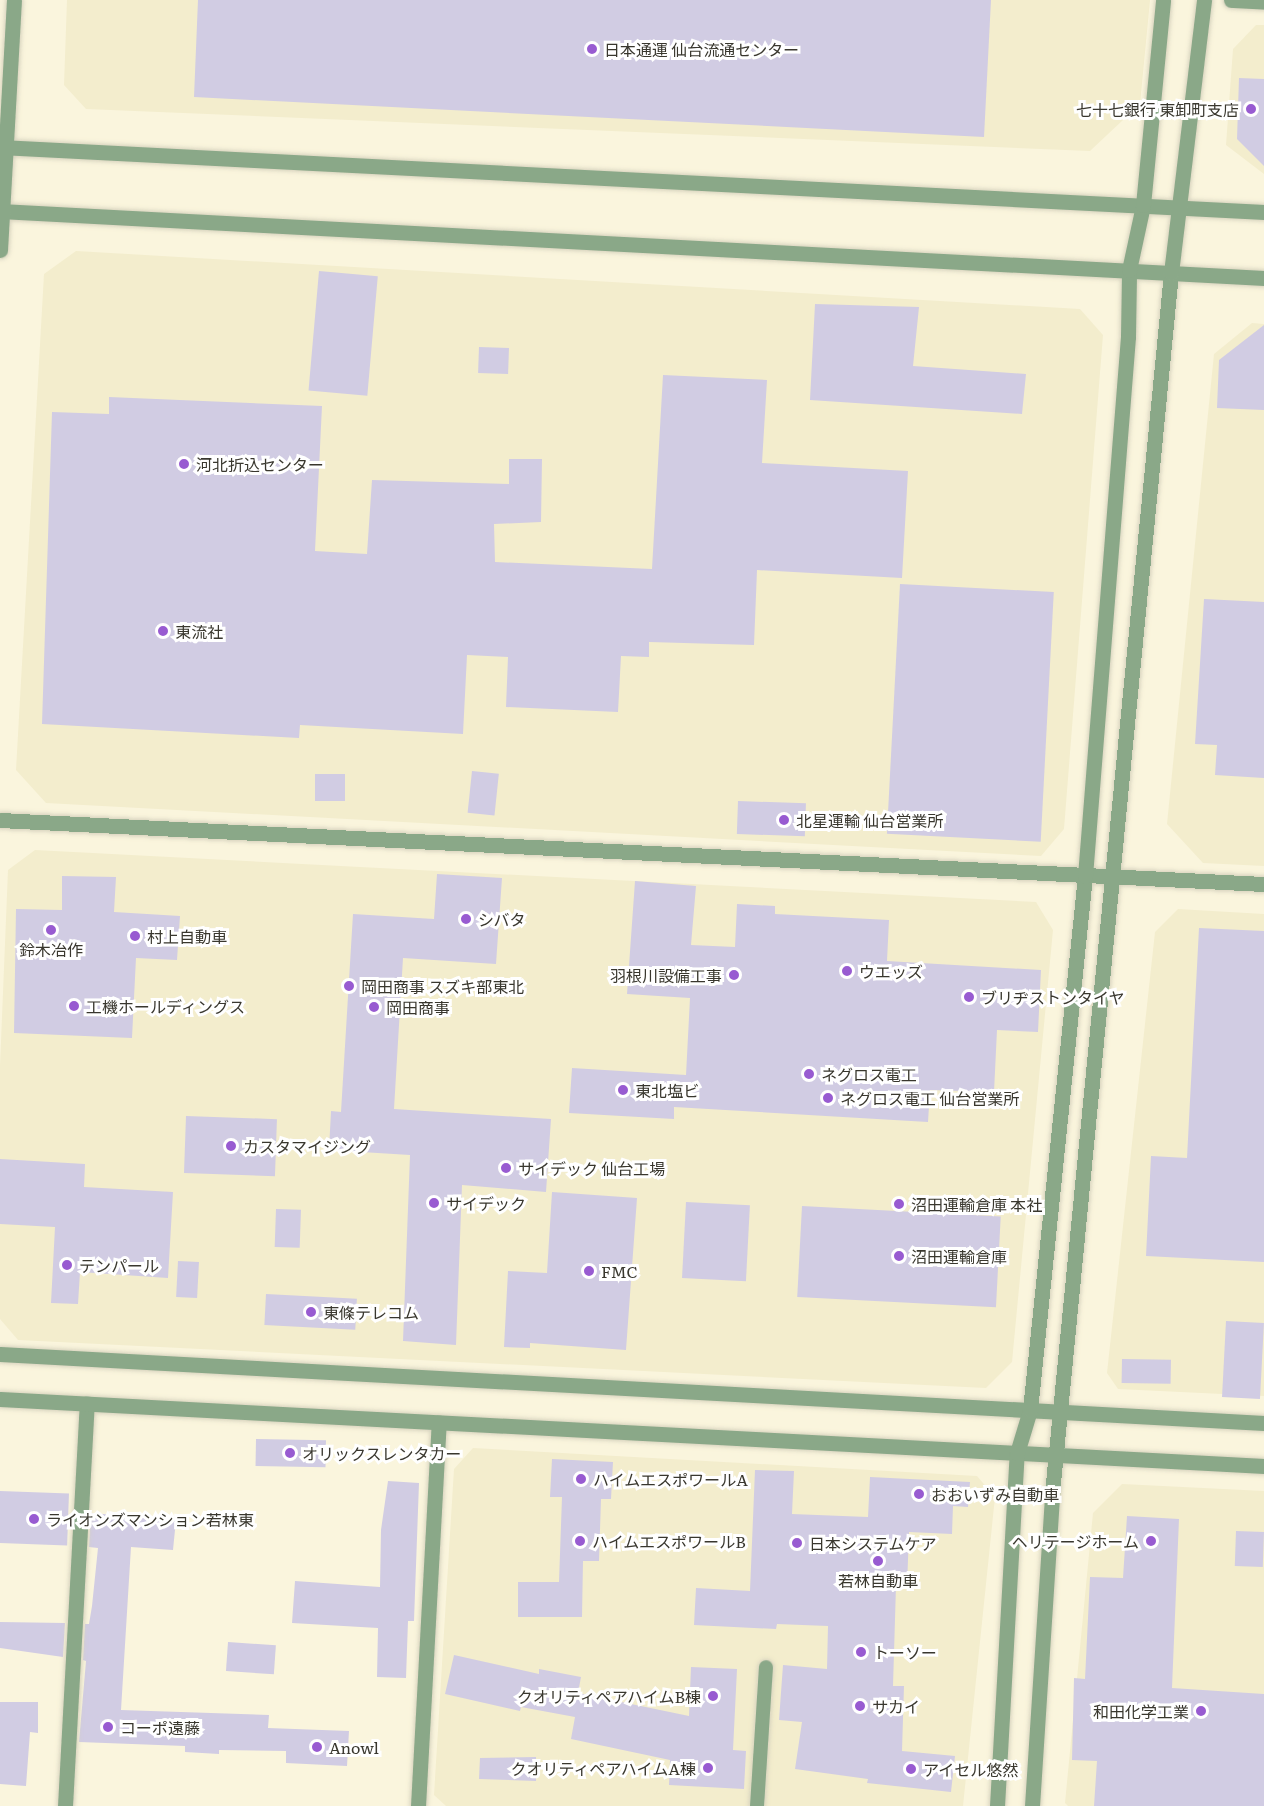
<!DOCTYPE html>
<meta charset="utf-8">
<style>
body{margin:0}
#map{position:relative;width:1264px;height:1806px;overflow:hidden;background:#faf5dd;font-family:Literata,"Noto Sans JP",serif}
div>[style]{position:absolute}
.built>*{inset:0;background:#f3edcd}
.building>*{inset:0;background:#d1cce3;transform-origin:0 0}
.roads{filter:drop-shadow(0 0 2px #d7d3be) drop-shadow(0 0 2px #d7d3be)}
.service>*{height:14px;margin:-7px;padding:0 7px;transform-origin:7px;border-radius:7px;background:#8aa888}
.minor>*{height:15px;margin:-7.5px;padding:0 7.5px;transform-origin:7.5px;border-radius:7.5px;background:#8aa888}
.tertiary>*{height:15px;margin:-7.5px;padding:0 7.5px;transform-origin:7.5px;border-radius:7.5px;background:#8aa888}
.dots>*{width:16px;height:16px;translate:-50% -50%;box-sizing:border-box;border:3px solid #fff;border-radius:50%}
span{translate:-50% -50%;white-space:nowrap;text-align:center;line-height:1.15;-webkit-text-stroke:6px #fff;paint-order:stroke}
.poi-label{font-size:16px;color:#39372e}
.left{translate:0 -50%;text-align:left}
.right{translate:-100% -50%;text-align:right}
</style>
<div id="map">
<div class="built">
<i style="clip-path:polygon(67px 0,1150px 0,1140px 104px,1090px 151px,86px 109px,64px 85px)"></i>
<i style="clip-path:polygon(1256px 25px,1264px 25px,1264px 174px,1226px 145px,1233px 49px)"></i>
<i style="clip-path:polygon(76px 251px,1080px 309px,1103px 335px,1064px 829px,1041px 856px,46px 803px,16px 770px,44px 274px)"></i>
<i style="clip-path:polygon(1252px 323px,1264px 324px,1264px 866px,1203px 863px,1167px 824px,1214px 354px)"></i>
<i style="clip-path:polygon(35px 850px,1036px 902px,1053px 930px,1012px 1362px,986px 1388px,18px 1340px,0 1319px,0 1066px,8px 870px)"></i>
<i style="clip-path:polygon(1178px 909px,1264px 914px,1264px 1396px,1118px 1389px,1107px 1373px,1155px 932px)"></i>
<i style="clip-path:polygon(473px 1448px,977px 1476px,995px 1497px,963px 1806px,446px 1806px,434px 1795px,454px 1469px)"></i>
<i style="clip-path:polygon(1122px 1484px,1264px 1491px,1264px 1806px,1068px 1806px,1065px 1803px,1093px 1513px)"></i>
</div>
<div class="building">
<i style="clip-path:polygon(198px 0,991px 0,984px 137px,194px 97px)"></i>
<i style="clip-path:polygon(1239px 78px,1264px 79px,1264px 166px,1237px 139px)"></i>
<i style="left:319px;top:271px;width:59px;height:120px;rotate:5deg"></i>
<i style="clip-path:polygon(815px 304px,919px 307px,913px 366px,1026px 374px,1022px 414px,810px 400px)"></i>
<i style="clip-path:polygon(1264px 325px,1264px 410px,1217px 408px,1219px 360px)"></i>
<i style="left:479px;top:347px;width:30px;height:26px;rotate:2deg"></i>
<i style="clip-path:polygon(663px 375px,767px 380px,762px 463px,908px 471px,902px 578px,757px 570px,754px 645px,649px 642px,649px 657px,621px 656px,618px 712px,506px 707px,508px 657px,467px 655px,463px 734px,300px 725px,299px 738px,42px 724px,52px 412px,109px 414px,109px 397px,322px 406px,315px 551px,367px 554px,372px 480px,509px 484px,509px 459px,542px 459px,541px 522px,494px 524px,495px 562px,652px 569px)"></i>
<i style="left:900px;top:584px;width:154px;height:250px;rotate:3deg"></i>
<i style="clip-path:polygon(1204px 599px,1264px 602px,1264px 778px,1215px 775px,1217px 745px,1195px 744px)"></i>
<i style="left:472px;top:771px;width:27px;height:42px;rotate:6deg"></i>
<i style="left:315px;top:774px;width:30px;height:27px"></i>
<i style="left:738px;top:801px;width:68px;height:33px;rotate:2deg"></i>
<i style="clip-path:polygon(437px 874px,502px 878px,496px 964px,403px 958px,394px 1109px,551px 1119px,546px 1192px,462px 1185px,456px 1345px,403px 1341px,410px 1155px,329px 1150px,331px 1111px,341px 1112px,353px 914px,434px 919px)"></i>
<i style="clip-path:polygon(62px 876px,116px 877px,114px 912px,180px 916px,177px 960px,136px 958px,132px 1038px,14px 1033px,16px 909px,62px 910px)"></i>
<i style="clip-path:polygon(635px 881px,696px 886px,691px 945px,735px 947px,737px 904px,775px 906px,775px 914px,889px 920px,887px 961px,1041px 970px,1038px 1032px,997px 1030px,994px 1092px,930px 1090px,928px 1122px,674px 1107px,674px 1119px,569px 1113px,572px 1068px,686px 1075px,690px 998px,627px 994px)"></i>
<i style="clip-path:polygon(1199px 928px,1264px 931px,1264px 1262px,1146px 1256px,1151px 1156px,1187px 1158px)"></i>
<i style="left:186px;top:1116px;width:91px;height:57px;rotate:2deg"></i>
<i style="clip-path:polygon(0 1159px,85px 1164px,84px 1187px,173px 1192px,168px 1278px,80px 1272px,78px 1304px,51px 1303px,55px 1227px,0 1224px)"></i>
<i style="clip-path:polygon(552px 1192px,637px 1198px,626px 1350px,530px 1343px,530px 1348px,504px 1347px,508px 1271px,547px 1273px)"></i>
<i style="left:686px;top:1202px;width:64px;height:76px;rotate:3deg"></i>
<i style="left:802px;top:1206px;width:199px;height:91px;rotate:3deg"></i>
<i style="left:276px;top:1209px;width:25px;height:38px;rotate:2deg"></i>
<i style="left:178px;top:1261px;width:21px;height:36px;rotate:3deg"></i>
<i style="left:266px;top:1294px;width:91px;height:31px;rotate:3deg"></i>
<i style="left:1226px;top:1321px;width:38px;height:76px;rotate:3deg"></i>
<i style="left:1122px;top:1359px;width:49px;height:24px;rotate:1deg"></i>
<i style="left:256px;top:1439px;width:70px;height:27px;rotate:1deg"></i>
<i style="clip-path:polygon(552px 1459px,613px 1462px,611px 1499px,601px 1499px,599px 1561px,583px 1561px,582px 1617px,518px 1617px,518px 1582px,559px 1582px,562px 1497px,550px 1497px)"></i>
<i style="clip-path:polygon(755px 1470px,794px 1471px,792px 1514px,868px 1517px,870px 1477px,970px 1482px,968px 1507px,953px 1506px,952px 1534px,909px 1532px,907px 1587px,896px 1586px,893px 1686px,904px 1686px,902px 1751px,955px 1756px,951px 1792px,867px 1783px,868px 1779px,795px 1769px,802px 1722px,779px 1720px,783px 1665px,827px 1669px,828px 1626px,777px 1624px,776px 1629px,694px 1625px,696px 1588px,750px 1591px)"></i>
<i style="clip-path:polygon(388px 1481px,419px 1483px,414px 1621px,408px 1621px,406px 1678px,377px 1677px,378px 1628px,292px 1623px,295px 1581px,380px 1587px,381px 1530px)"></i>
<i style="left:0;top:1491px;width:69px;height:52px;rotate:2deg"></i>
<i style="clip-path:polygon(91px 1513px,176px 1520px,173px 1550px,131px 1547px,121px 1710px,269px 1715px,268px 1728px,349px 1731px,347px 1766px,286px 1763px,286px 1751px,219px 1750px,219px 1754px,185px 1752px,185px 1746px,79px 1742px,86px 1661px,83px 1660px,85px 1624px,89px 1624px,92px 1606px,98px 1548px,89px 1547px)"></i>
<i style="clip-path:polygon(1127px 1516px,1179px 1519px,1172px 1688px,1264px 1694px,1264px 1806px,1094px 1806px,1097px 1761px,1072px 1760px,1074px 1678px,1085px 1679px,1090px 1577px,1123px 1578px)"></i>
<i style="left:1236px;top:1531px;width:28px;height:35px;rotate:2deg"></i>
<i style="clip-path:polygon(0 1622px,65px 1623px,63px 1657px,0 1648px)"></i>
<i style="left:228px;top:1642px;width:48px;height:29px;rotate:4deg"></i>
<i style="clip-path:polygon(454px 1655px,539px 1674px,539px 1669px,581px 1677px,578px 1693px,689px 1716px,691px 1667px,737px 1669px,733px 1750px,746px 1751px,744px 1789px,669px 1785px,670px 1760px,571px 1739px,575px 1717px,521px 1707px,520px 1711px,445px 1694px)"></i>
<i style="clip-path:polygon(0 1702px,38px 1702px,38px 1733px,30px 1732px,26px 1786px,0 1784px)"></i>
<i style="clip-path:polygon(536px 1757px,536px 1781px,479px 1779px,480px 1758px)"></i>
</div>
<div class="roads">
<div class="service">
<i style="left:757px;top:1806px;width:139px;rotate:-86.3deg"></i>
</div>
<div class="minor">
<i style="left:1231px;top:0;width:33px;rotate:3deg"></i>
<i style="left:65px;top:1806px;width:403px;rotate:-86.9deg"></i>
<i style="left:418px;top:1806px;width:384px;rotate:-86.9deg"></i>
</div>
<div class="tertiary">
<i style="left:0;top:147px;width:1266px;rotate:2.94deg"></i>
<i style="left:0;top:211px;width:1266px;rotate:3.03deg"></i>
<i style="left:0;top:250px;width:250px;rotate:-86.8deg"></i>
<i style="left:0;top:820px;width:1266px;rotate:2.9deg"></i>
<i style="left:0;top:1354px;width:1266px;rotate:3.12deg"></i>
<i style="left:0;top:1399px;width:1266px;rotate:3.03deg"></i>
<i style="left:997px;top:1806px;width:354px;rotate:-86.8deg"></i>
<i style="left:1017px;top:1453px;width:45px;rotate:-73.2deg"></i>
<i style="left:1030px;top:1410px;width:537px;rotate:-84.12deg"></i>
<i style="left:1085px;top:876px;width:541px;rotate:-85.44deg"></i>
<i style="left:1128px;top:337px;width:67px;rotate:-89.1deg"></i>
<i style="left:1129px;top:270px;width:66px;rotate:-77.8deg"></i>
<i style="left:1143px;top:205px;width:206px;rotate:-84.4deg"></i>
<i style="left:1032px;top:1806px;width:314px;rotate:-86.3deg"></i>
<i style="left:1052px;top:1493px;width:1226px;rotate:-84.43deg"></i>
<i style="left:1171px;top:273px;width:275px;rotate:-83.1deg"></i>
</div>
</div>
<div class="dots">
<i style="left:592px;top:49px;background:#985bd1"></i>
<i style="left:1251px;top:109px;background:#985bd1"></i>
<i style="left:184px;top:464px;background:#985bd1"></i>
<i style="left:163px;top:631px;background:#985bd1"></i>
<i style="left:784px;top:820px;background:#985bd1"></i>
<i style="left:466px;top:919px;background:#985bd1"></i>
<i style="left:51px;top:930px;background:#985bd1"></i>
<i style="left:135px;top:936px;background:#985bd1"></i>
<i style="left:847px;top:971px;background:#985bd1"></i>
<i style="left:734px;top:975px;background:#985bd1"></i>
<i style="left:349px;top:986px;background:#985bd1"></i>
<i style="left:969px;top:997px;background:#985bd1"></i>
<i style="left:74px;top:1006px;background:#985bd1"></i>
<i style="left:374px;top:1007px;background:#985bd1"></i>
<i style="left:809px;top:1074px;background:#985bd1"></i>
<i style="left:623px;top:1090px;background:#985bd1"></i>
<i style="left:828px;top:1098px;background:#985bd1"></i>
<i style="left:231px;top:1146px;background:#985bd1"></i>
<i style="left:506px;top:1168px;background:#985bd1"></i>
<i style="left:434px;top:1203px;background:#985bd1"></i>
<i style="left:899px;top:1204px;background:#985bd1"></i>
<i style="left:899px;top:1256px;background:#985bd1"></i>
<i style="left:67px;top:1265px;background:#985bd1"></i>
<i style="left:589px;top:1271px;background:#985bd1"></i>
<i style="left:311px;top:1312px;background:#985bd1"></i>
<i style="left:290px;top:1453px;background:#985bd1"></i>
<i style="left:581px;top:1479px;background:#985bd1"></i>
<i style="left:919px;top:1494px;background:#985bd1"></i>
<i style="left:34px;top:1519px;background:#985bd1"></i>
<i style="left:580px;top:1541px;background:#985bd1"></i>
<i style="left:1151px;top:1541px;background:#985bd1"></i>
<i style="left:797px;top:1543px;background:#985bd1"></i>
<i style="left:878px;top:1561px;background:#985bd1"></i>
<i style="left:861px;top:1652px;background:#985bd1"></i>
<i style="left:713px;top:1696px;background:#985bd1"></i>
<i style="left:860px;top:1706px;background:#985bd1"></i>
<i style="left:1201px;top:1711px;background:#985bd1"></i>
<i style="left:108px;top:1727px;background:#985bd1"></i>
<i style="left:317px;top:1747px;background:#985bd1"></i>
<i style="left:708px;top:1768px;background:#985bd1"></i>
<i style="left:911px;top:1769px;background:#985bd1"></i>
</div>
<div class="poi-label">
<span class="left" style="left:604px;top:49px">日本通運 仙台流通センター</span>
<span class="right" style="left:1239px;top:109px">七十七銀行 東卸町支店</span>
<span class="left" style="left:196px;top:464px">河北折込センター</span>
<span class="left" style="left:175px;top:631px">東流社</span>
<span class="left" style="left:796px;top:820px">北星運輸 仙台営業所</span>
<span class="left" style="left:478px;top:919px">シバタ</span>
<span class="left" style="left:147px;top:936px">村上自動車</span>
<span style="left:51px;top:949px">鈴木冶作</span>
<span class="left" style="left:859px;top:971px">ウエッズ</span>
<span class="right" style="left:722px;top:975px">羽根川設備工事</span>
<span class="left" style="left:361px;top:986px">岡田商事 スズキ部東北</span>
<span class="left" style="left:981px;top:997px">ブリヂストンタイヤ</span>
<span class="left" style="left:86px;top:1006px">工機ホールディングス</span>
<span class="left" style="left:386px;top:1007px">岡田商事</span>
<span class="left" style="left:821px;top:1074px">ネグロス電工</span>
<span class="left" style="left:635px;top:1090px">東北塩ビ</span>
<span class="left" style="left:840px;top:1098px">ネグロス電工 仙台営業所</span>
<span class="left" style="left:243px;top:1146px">カスタマイジング</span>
<span class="left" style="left:518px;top:1168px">サイデック 仙台工場</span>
<span class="left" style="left:446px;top:1203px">サイデック</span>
<span class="left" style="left:911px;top:1204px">沼田運輸倉庫 本社</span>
<span class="left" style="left:911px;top:1256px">沼田運輸倉庫</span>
<span class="left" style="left:79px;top:1265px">テンパール</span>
<span class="left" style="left:601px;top:1271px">FMC</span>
<span class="left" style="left:323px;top:1312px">東條テレコム</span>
<span class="left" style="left:302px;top:1453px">オリックスレンタカー</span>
<span class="left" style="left:593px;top:1479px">ハイムエスポワールA</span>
<span class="left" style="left:931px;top:1494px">おおいずみ自動車</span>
<span class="left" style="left:46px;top:1519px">ライオンズマンション若林東</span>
<span class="left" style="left:592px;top:1541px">ハイムエスポワールB</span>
<span class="right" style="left:1139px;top:1541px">ヘリテージホーム</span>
<span class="left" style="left:809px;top:1543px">日本システムケア</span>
<span style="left:878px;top:1580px">若林自動車</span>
<span class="left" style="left:873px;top:1652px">トーソー</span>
<span class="right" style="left:701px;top:1696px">クオリティペアハイムB棟</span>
<span class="left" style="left:872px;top:1706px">サカイ</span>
<span class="right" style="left:1189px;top:1711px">和田化学工業</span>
<span class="left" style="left:120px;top:1727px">コーポ遠藤</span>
<span class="left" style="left:329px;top:1747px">Anowl</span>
<span class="right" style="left:696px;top:1768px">クオリティペアハイムA棟</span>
<span class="left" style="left:923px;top:1769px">アイセル悠然</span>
</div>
</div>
